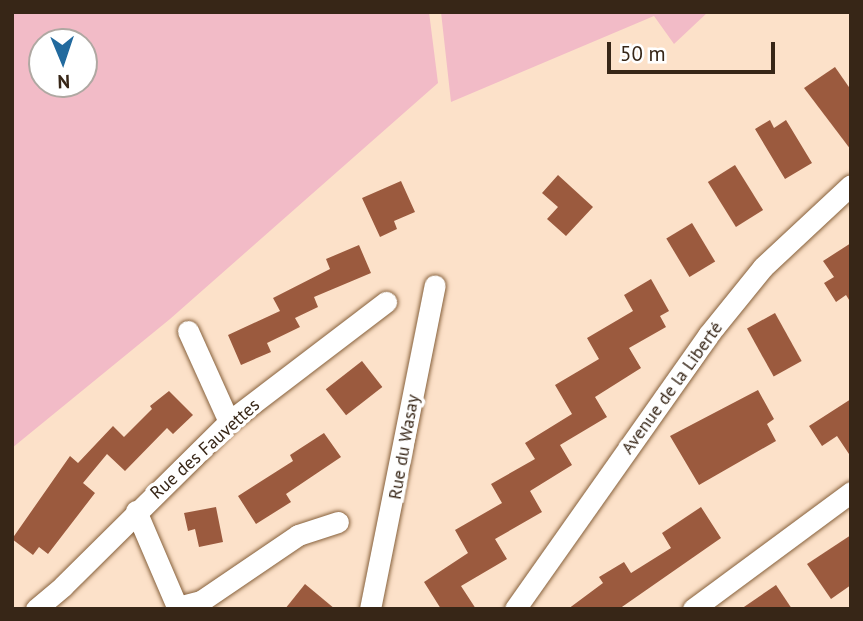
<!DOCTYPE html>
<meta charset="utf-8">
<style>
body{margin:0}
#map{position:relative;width:863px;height:621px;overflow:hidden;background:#fce1c9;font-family:"PT Sans",sans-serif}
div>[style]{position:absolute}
.green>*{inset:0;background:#f2bbc7}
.building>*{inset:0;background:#9b5a3e;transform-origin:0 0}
.roads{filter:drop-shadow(0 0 2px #86603b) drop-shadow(0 0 2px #86603b)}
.minor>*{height:21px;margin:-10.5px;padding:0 10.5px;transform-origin:10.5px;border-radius:10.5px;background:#fff}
span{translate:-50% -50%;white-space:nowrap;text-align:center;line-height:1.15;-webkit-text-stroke:7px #fff;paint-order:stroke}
.street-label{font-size:18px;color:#372617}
.frame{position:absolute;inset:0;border:14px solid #372617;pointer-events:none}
.north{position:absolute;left:28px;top:28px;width:70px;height:70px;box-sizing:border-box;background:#fff;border:2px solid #afa8a2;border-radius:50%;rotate:178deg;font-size:19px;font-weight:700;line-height:28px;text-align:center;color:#372617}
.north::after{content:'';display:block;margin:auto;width:24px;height:32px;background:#226a9e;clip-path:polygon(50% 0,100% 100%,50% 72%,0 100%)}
.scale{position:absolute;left:607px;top:42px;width:168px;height:32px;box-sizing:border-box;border:4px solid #372617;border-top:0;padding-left:9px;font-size:21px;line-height:24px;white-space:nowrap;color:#372617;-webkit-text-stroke:5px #fff;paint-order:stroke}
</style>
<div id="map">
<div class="green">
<i style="clip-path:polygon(evenodd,12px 12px,429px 12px,438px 83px,170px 319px,12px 448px,12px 12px,42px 42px,84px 42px,84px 84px,42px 84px,42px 42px)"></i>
<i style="clip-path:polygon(441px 12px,708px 12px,674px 44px,654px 16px,451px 102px)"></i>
</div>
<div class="building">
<i style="clip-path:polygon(835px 67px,851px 90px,851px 150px,804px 88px)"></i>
<i style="clip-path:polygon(770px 120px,774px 128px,786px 120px,812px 163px,785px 179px,755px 129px)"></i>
<i style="left:735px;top:165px;width:53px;height:32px;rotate:58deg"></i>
<i style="clip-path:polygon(558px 175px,593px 207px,566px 236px,547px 219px,558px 207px,542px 193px)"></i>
<i style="clip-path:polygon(401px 181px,415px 212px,394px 221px,397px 229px,380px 237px,362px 198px)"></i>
<i style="left:692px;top:223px;width:45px;height:30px;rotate:59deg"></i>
<i style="clip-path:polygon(851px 243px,851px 303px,846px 295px,836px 302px,824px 283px,834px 277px,823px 261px)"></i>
<i style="clip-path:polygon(359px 245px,371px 273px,314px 297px,318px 307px,295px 318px,300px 327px,267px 343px,271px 352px,241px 365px,228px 335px,280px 311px,273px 298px,330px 269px,326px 259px)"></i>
<i style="clip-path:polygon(651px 279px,669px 311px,660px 316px,666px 327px,629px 348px,641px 368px,595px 397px,607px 417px,560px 445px,572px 465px,530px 491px,542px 512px,495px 539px,507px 559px,461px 586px,476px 609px,441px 609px,424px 582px,468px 553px,455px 530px,502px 503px,491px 484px,535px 459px,525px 443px,572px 414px,555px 385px,599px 359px,587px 338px,633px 311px,624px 295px)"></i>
<i style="left:775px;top:313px;width:55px;height:32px;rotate:61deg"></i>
<i style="left:362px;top:361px;width:33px;height:46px;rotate:52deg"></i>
<i style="clip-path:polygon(758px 390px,774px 419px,767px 424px,776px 441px,699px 485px,670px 436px)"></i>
<i style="clip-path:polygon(169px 391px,193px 415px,173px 434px,167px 428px,125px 471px,107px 454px,83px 483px,95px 493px,48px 554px,39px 547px,33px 555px,12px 539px,70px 456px,78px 463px,113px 426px,124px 437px,152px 409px,150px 406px)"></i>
<i style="clip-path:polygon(851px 399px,851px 457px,837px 436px,822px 446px,809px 426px)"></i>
<i style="clip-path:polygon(324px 433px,341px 457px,286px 494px,291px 502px,256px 524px,238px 496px,293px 461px,290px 455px)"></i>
<i style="clip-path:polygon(216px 507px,223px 542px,199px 547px,195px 529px,188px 531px,184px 513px)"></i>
<i style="clip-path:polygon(701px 507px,721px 538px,619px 609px,568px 609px,603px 583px,599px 577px,624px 562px,631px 573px,671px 548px,662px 533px)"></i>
<i style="clip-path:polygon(851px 535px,851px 585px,831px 599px,807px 564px)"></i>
<i style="clip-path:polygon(305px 584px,335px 609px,285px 609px)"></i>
<i style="clip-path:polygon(776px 585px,792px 609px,741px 609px)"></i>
</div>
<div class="roads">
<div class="minor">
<i style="left:188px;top:331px;width:100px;rotate:65.7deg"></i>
<i style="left:136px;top:511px;width:107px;rotate:66.8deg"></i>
<i style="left:178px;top:607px;width:24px;rotate:-15deg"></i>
<i style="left:201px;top:601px;width:117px;rotate:-34.2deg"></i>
<i style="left:298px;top:535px;width:42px;rotate:-18deg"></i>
<i style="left:36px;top:609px;width:35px;rotate:-40deg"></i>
<i style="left:63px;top:586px;width:236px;rotate:-44.7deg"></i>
<i style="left:231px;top:420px;width:195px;rotate:-37.3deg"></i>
<i style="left:370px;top:609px;width:330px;rotate:-78.7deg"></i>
<i style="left:515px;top:609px;width:335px;rotate:-54.8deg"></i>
<i style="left:708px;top:335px;width:87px;rotate:-51deg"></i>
<i style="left:763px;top:267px;width:120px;rotate:-43deg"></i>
<i style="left:693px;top:609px;width:197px;rotate:-36.5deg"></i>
</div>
</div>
<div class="street-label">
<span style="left:672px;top:388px;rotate:-54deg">Avenue de la Liberté</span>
<span style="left:404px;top:447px;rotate:-80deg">Rue du Wasay</span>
<span style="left:205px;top:449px;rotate:-42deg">Rue des Fauvettes</span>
</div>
<div class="frame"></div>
<div class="north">N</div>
<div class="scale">50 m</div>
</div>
